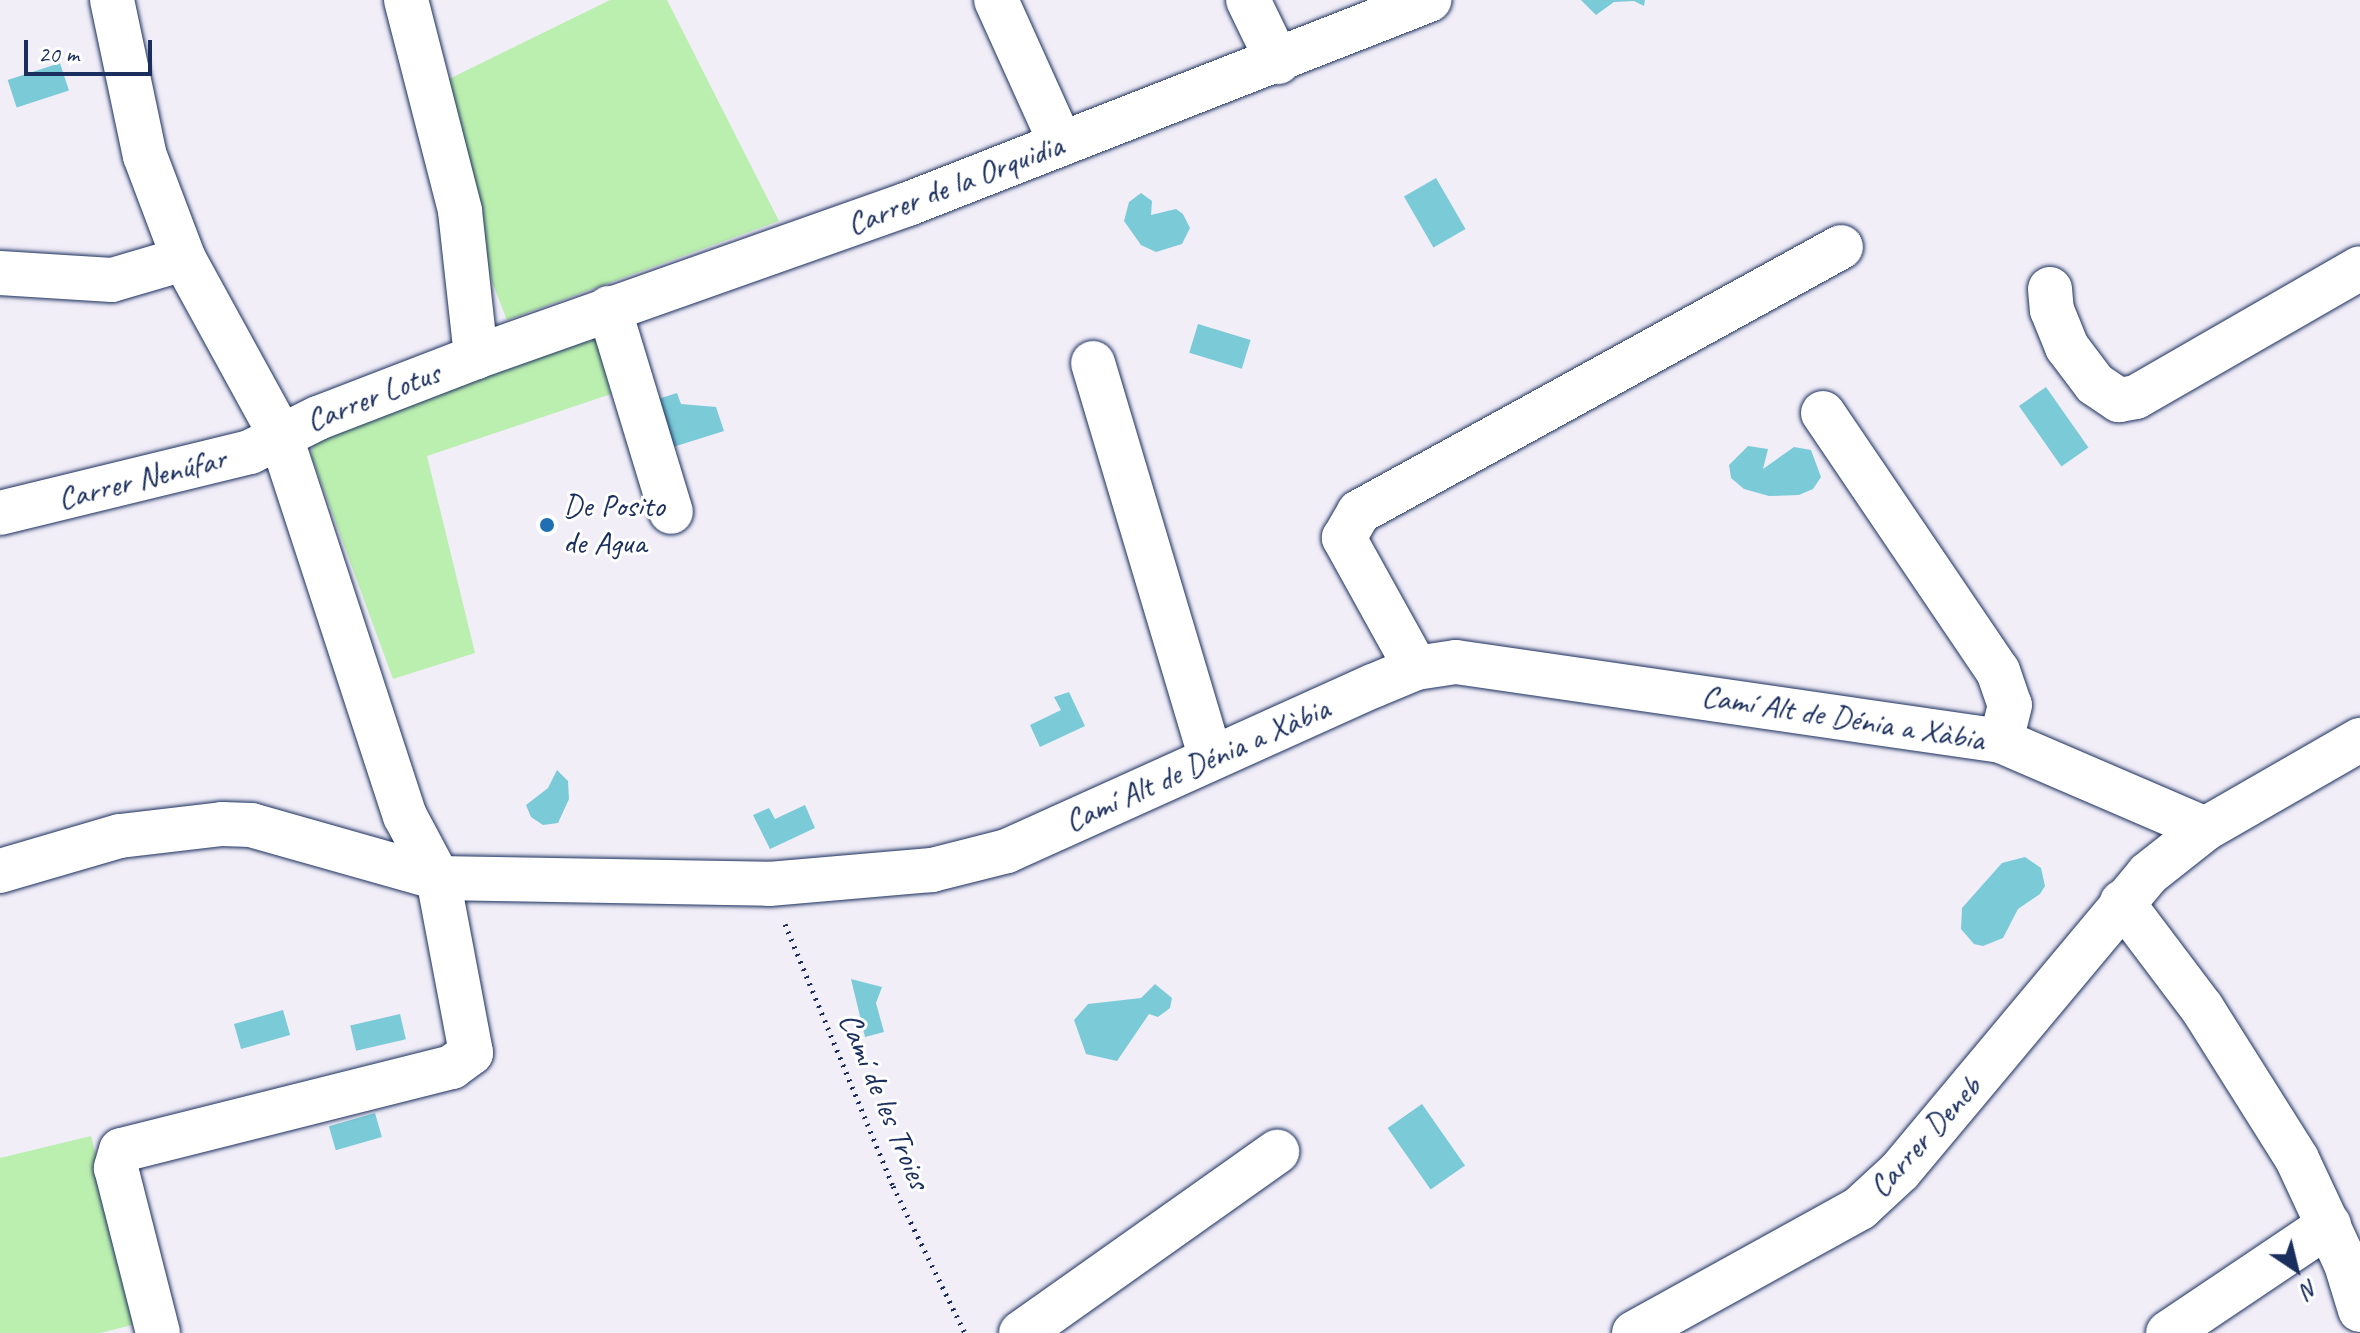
<!DOCTYPE html>
<meta charset="utf-8">
<style>
body{margin:0}
#map{position:relative;width:2360px;height:1333px;overflow:hidden;background:#f1eef8;font-family:Caveat,sans-serif}
div>[style]{position:absolute}
.green>*{inset:0;background:#bbefaf}
.water>*{inset:0;background:#7bcad8;transform-origin:0 0}
.path>*{height:5px;margin-top:-2.5px;transform-origin:0;background:repeating-linear-gradient(90deg,#1b2f5e 0 2px,transparent 0 8px)}
.roads{filter:drop-shadow(0 0 2px #1b2f5e) drop-shadow(0 0 2px #1b2f5e)}
.minor>*{height:44px;margin:-22px;padding:0 22px;transform-origin:22px;border-radius:22px;background:#fff}
.dots>*{width:22px;height:22px;translate:-50% -50%;box-sizing:border-box;border:4px solid #fff;border-radius:50%}
span{translate:-50% -50%;white-space:nowrap;text-align:center;line-height:1.15;-webkit-text-stroke:6px #fff;paint-order:stroke}
.street-label{font-size:32px;color:#1b2f5e}
.poi-label{font-size:32px;color:#1b2f5e}
.left{translate:0 -50%;text-align:left}
.north{position:absolute;left:2256px;top:1229px;width:80px;height:80px;-webkit-text-stroke:6px #fff;paint-order:stroke;rotate:145deg;font-size:22px;font-weight:700;line-height:32px;text-align:center;color:#1b2f5e}
.north::after{content:'';display:block;margin:auto;width:28px;height:36px;background:#1b2f5e;clip-path:polygon(50% 0,100% 100%,50% 72%,0 100%)}
.scale{position:absolute;left:24px;top:40px;width:128px;height:36px;box-sizing:border-box;border:4px solid #1b2f5e;border-top:0;padding-left:10px;font-size:24px;line-height:28px;white-space:nowrap;color:#1b2f5e;-webkit-text-stroke:6px #fff;paint-order:stroke}
</style>
<div id="map">
<div class="green">
<i style="clip-path:polygon(610px 0,667px 0,779px 221px,507px 320px,492px 282px,474px 184px,445px 81px)"></i>
<i style="clip-path:polygon(594px 330px,611px 394px,427px 456px,475px 653px,393px 679px,311px 455px,315px 437px)"></i>
<i style="clip-path:polygon(91px 1136px,140px 1323px,100px 1333px,0 1333px,0 1158px)"></i>
</div>
<div class="water">
<i style="clip-path:polygon(1581px 0,1645px 0,1644px 6px,1634px 1px,1614px 2px,1596px 15px)"></i>
<i style="left:60px;top:63px;width:29px;height:55px;rotate:72deg"></i>
<i style="left:1436px;top:178px;width:59px;height:37px;rotate:60deg"></i>
<i style="clip-path:polygon(1141px 193px,1152px 201px,1151px 215px,1176px 209px,1183px 214px,1190px 228px,1182px 244px,1156px 252px,1141px 245px,1124px 221px,1129px 202px)"></i>
<i style="left:1198px;top:324px;width:55px;height:30px;rotate:17deg"></i>
<i style="left:2046px;top:387px;width:74px;height:33px;rotate:55deg"></i>
<i style="clip-path:polygon(677px 393px,681px 404px,716px 407px,724px 431px,673px 447px,658px 399px)"></i>
<i style="clip-path:polygon(1748px 446px,1768px 449px,1763px 469px,1794px 447px,1811px 450px,1821px 477px,1813px 489px,1799px 495px,1769px 496px,1744px 489px,1731px 478px,1729px 465px)"></i>
<i style="clip-path:polygon(1069px 692px,1085px 726px,1040px 747px,1030px 725px,1061px 710px,1054px 697px)"></i>
<i style="clip-path:polygon(557px 770px,568px 781px,569px 799px,558px 823px,543px 825px,531px 817px,526px 805px,548px 788px)"></i>
<i style="clip-path:polygon(805px 805px,815px 828px,770px 849px,753px 815px,769px 808px,775px 819px)"></i>
<i style="clip-path:polygon(2025px 857px,2041px 868px,2045px 886px,2040px 894px,2018px 909px,2003px 938px,1983px 946px,1974px 944px,1961px 929px,1962px 908px,2002px 863px)"></i>
<i style="clip-path:polygon(851px 979px,882px 987px,876px 1003px,884px 1032px,865px 1037px)"></i>
<i style="clip-path:polygon(1155px 984px,1172px 998px,1170px 1008px,1158px 1017px,1149px 1014px,1117px 1061px,1086px 1054px,1074px 1020px,1088px 1004px,1141px 998px)"></i>
<i style="left:283px;top:1010px;width:26px;height:51px;rotate:74deg"></i>
<i style="left:400px;top:1014px;width:26px;height:51px;rotate:77deg"></i>
<i style="left:1422px;top:1104px;width:75px;height:42px;rotate:55deg"></i>
<i style="left:375px;top:1113px;width:25px;height:48px;rotate:74deg"></i>
</div>
<div class="path">
<i style="left:785px;top:924px;width:283px;rotate:67.6deg"></i>
<i style="left:893px;top:1186px;width:164px;rotate:63.9deg"></i>
</div>
<div class="roads">
<div class="minor">
<i style="left:112px;top:0;width:159px;rotate:78.1deg"></i>
<i style="left:145px;top:156px;width:110px;rotate:69.3deg"></i>
<i style="left:184px;top:259px;width:200px;rotate:61.3deg"></i>
<i style="left:280px;top:434px;width:402px;rotate:71.9deg"></i>
<i style="left:405px;top:816px;width:70px;rotate:62deg"></i>
<i style="left:438px;top:878px;width:178px;rotate:79.3deg"></i>
<i style="left:471px;top:1053px;width:24px;rotate:144deg"></i>
<i style="left:452px;top:1067px;width:341px;rotate:165.9deg"></i>
<i style="left:121px;top:1150px;width:19px;rotate:106deg"></i>
<i style="left:116px;top:1168px;width:170px;rotate:75.7deg"></i>
<i style="left:406px;top:0;width:218px;rotate:75.6deg"></i>
<i style="left:460px;top:211px;width:147px;rotate:83.7deg"></i>
<i style="left:996px;top:0;width:158px;rotate:65.7deg"></i>
<i style="left:1248px;top:0;width:69px;rotate:64.2deg"></i>
<i style="left:0;top:273px;width:112px;rotate:3.6deg"></i>
<i style="left:112px;top:280px;width:75px;rotate:-16.3deg"></i>
<i style="left:2050px;top:289px;width:21px;rotate:85deg"></i>
<i style="left:2052px;top:310px;width:40px;rotate:68deg"></i>
<i style="left:2067px;top:347px;width:46px;rotate:52.9deg"></i>
<i style="left:2095px;top:384px;width:29px;rotate:34deg"></i>
<i style="left:2119px;top:400px;width:17px;rotate:-10deg"></i>
<i style="left:2136px;top:397px;width:258px;rotate:-29.9deg"></i>
<i style="left:609px;top:308px;width:213px;rotate:73.1deg"></i>
<i style="left:1093px;top:363px;width:410px;rotate:73.4deg"></i>
<i style="left:1823px;top:413px;width:312px;rotate:55.9deg"></i>
<i style="left:1998px;top:671px;width:36px;rotate:71deg"></i>
<i style="left:2010px;top:705px;width:37px;rotate:104deg"></i>
<i style="left:0;top:513px;width:257px;rotate:-13.7deg"></i>
<i style="left:250px;top:452px;width:76px;rotate:-26.6deg"></i>
<i style="left:318px;top:418px;width:169px;rotate:-21.1deg"></i>
<i style="left:476px;top:357px;width:458px;rotate:-19.5deg"></i>
<i style="left:908px;top:204px;width:560px;rotate:-21.38deg"></i>
<i style="left:1416px;top:668px;width:149px;rotate:-119deg"></i>
<i style="left:1344px;top:538px;width:30px;rotate:-60deg"></i>
<i style="left:1359px;top:512px;width:550px;rotate:-28.8deg"></i>
<i style="left:0;top:871px;width:125px;rotate:-16.3deg"></i>
<i style="left:120px;top:836px;width:103px;rotate:-6.7deg"></i>
<i style="left:222px;top:824px;width:29px;rotate:2deg"></i>
<i style="left:251px;top:825px;width:194px;rotate:15.8deg"></i>
<i style="left:438px;top:878px;width:331px;rotate:1deg"></i>
<i style="left:769px;top:884px;width:164px;rotate:-4.9deg"></i>
<i style="left:932px;top:870px;width:77px;rotate:-14.2deg"></i>
<i style="left:1007px;top:851px;width:401px;rotate:-24.3deg"></i>
<i style="left:1373px;top:686px;width:47px;rotate:-22.7deg"></i>
<i style="left:1416px;top:668px;width:40px;rotate:-8.5deg"></i>
<i style="left:1456px;top:662px;width:551px;rotate:8.25deg"></i>
<i style="left:2001px;top:741px;width:222px;rotate:23.3deg"></i>
<i style="left:2205px;top:829px;width:179px;rotate:-29.9deg"></i>
<i style="left:2122px;top:902px;width:133px;rotate:53deg"></i>
<i style="left:2202px;top:1008px;width:178px;rotate:57.8deg"></i>
<i style="left:2297px;top:1159px;width:116px;rotate:65deg"></i>
<i style="left:2346px;top:1264px;width:48px;rotate:73.1deg"></i>
<i style="left:1021px;top:1333px;width:314px;rotate:-35.3deg"></i>
<i style="left:1634px;top:1333px;width:258px;rotate:-28.9deg"></i>
<i style="left:1860px;top:1208px;width:54px;rotate:-42.8deg"></i>
<i style="left:1900px;top:1171px;width:387px;rotate:-50.1deg"></i>
<i style="left:2148px;top:874px;width:73px;rotate:-38.3deg"></i>
<i style="left:2168px;top:1333px;width:194px;rotate:-33.9deg"></i>
</div>
</div>
<div class="dots">
<i style="left:547px;top:525px;background:#1f6fb2"></i>
</div>
<div class="street-label">
<span style="left:955px;top:185px;rotate:-21deg">Carrer de la Orquidia</span>
<span style="left:373px;top:397px;rotate:-21deg">Carrer Lotus</span>
<span style="left:142px;top:479px;rotate:-14deg">Carrer Nenúfar</span>
<span style="left:1843px;top:718px;rotate:9deg">Camí Alt de Dénia a Xàbia</span>
<span style="left:1197px;top:765px;rotate:-24deg">Camí Alt de Dénia a Xàbia</span>
<span style="left:884px;top:1101px;rotate:67deg">Camí de les Troies</span>
<span style="left:1925px;top:1137px;rotate:-48deg">Carrer Deneb</span>
</div>
<div class="poi-label">
<span class="left" style="left:563px;top:525px">De Posito<br>de Agua</span>
</div>
<div class="north">N</div>
<div class="scale">20 m</div>
</div>
